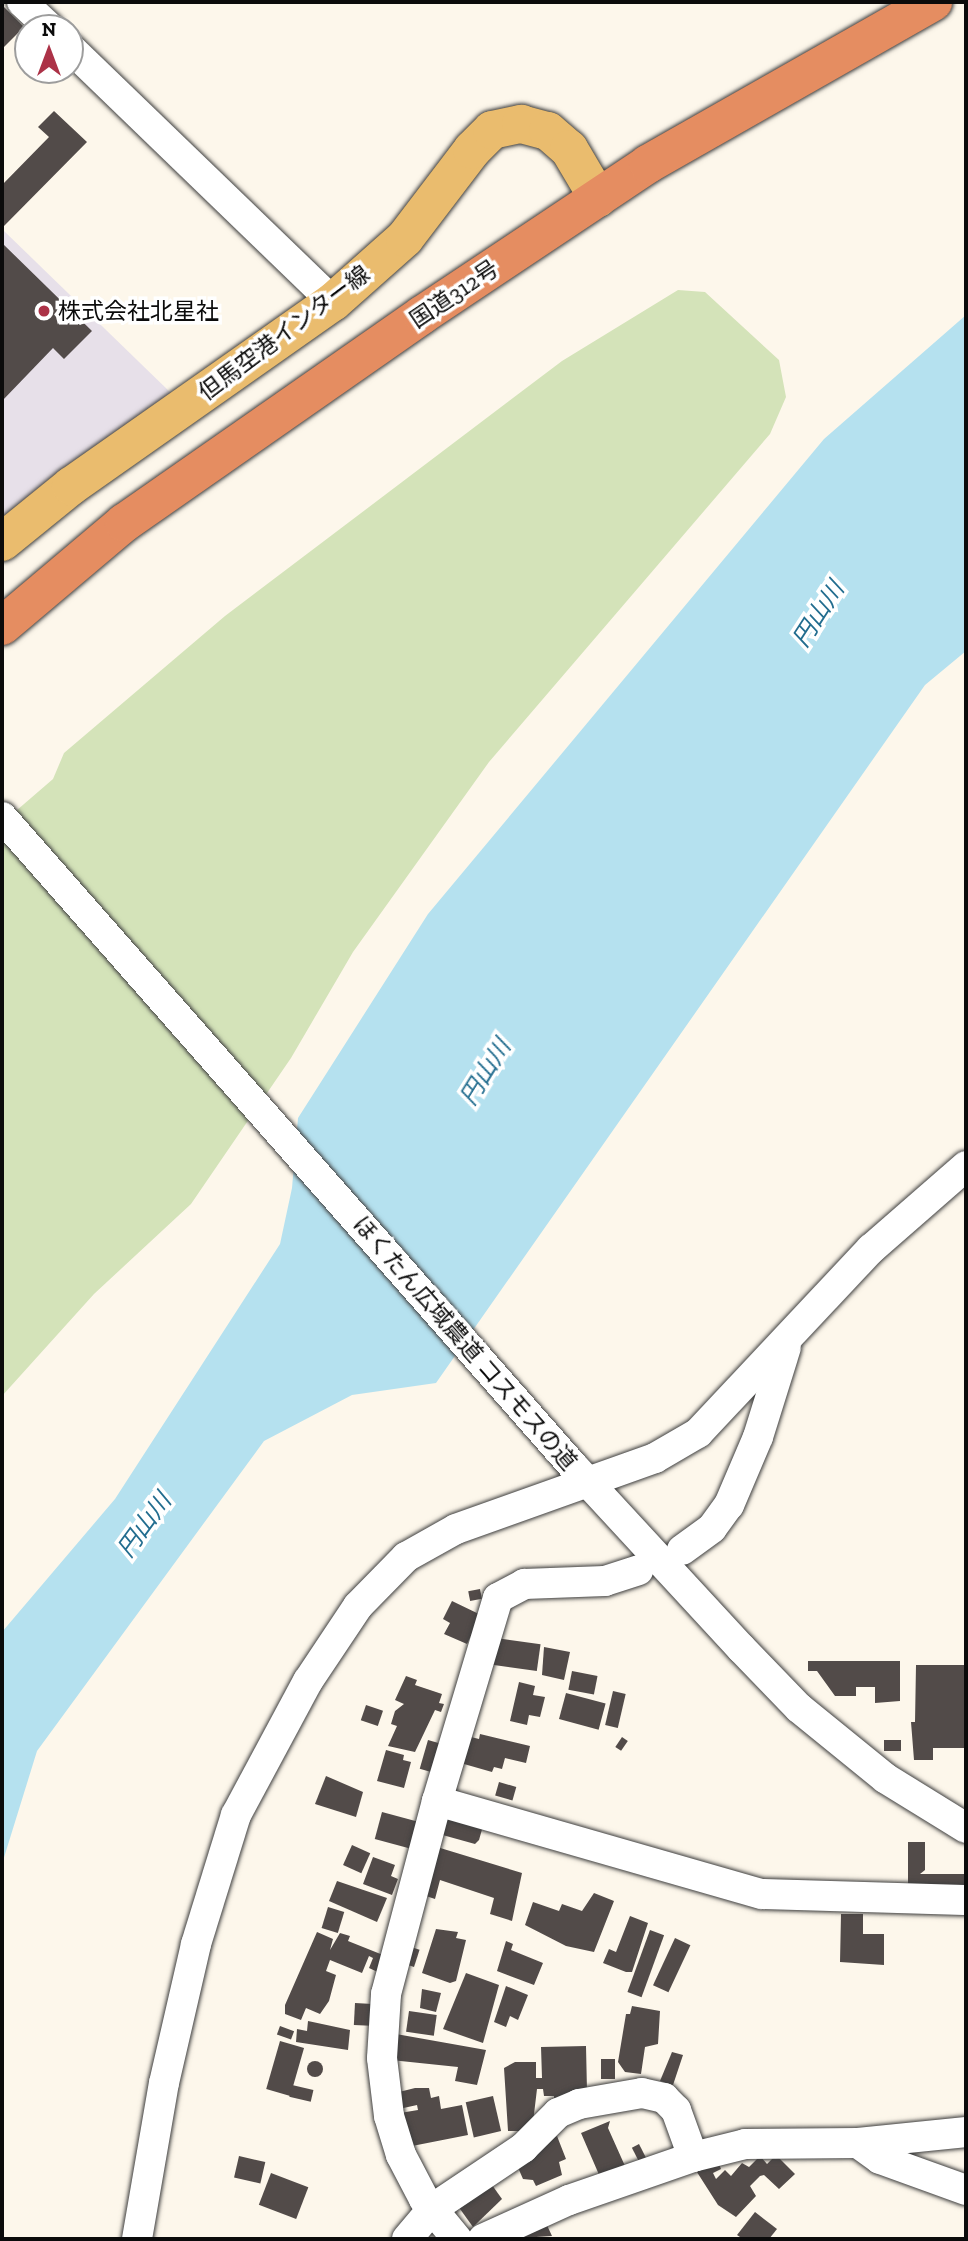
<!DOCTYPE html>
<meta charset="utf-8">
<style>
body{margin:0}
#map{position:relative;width:968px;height:2241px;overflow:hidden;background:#fdf7eb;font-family:"Zilla Slab","Noto Sans JP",serif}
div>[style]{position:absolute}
.industrial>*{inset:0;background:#e7e0e9}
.green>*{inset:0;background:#d4e3b9}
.water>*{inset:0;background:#b5e1ef}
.building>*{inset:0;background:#524b49;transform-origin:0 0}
.round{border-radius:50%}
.roads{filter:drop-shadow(0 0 2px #3e3e3e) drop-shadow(0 0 2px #3e3e3e)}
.minor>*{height:30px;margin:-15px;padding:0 15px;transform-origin:15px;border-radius:15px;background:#fff}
.major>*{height:38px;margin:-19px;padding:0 19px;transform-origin:19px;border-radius:19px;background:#eabc6e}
.highway>*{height:38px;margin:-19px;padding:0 19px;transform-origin:19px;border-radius:19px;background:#e58d61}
.dots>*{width:19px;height:19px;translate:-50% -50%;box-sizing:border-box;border:4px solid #fff;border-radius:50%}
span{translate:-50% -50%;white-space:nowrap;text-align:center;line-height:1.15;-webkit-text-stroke:7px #fff;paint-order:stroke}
.street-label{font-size:23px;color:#0b0b0b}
.poi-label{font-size:23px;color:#0b0b0b}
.left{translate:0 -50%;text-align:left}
.water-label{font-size:24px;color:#226d8f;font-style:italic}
.frame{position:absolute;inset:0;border:4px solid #0b0b0b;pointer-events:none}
.north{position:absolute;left:14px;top:14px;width:70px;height:70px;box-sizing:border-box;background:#fff;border:2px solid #9d9d9d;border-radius:50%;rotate:0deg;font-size:19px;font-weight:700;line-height:28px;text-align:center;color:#0b0b0b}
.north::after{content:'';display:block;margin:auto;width:24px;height:32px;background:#ac3247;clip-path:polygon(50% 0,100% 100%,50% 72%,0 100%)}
</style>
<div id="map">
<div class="industrial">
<i style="clip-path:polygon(2px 229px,171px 393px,2px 531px)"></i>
</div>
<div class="green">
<i style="clip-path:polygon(678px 290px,705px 292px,779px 360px,786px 397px,770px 434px,489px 762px,353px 952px,291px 1058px,191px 1204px,94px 1294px,2px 1396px,2px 823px,53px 779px,64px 753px,225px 616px,562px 361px)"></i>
</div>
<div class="water">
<i style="clip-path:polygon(966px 315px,966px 651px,925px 685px,436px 1383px,352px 1395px,264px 1441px,37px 1751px,2px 1864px,2px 1632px,115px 1499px,280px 1244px,292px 1188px,298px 1118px,428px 914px,824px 439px)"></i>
</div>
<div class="building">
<i style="clip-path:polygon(2px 5px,24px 27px,2px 49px)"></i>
<i style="clip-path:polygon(54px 111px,87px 142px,4px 226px,2px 185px,49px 137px,38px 127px)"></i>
<i style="clip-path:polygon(2px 243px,92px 331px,64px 359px,53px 348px,2px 401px)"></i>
<i style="left:480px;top:1589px;width:10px;height:12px;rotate:79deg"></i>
<i style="clip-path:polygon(452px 1601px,481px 1615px,467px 1644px,444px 1634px,450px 1623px,443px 1619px)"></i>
<i style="left:496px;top:1638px;width:45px;height:27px;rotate:8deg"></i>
<i style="clip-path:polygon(544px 1647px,570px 1652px,564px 1680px,542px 1675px)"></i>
<i style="clip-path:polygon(808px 1661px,900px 1661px,900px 1701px,875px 1703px,875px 1687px,856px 1687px,856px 1696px,835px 1696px,817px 1671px,808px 1671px)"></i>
<i style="clip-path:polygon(916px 1665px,966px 1665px,966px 1748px,933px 1748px,933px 1760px,914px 1760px,911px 1722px,915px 1722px)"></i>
<i style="left:572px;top:1671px;width:26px;height:19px;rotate:11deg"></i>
<i style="clip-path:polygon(406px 1676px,417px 1680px,415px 1685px,442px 1694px,439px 1703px,444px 1704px,441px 1712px,435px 1710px,415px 1752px,388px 1746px,397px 1726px,391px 1724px,395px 1711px,404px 1704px,395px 1700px)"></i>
<i style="clip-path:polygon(519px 1682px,535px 1686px,533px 1695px,545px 1697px,540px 1717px,529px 1715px,527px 1725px,510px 1721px)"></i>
<i style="left:613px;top:1691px;width:13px;height:35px;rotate:13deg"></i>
<i style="left:566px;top:1693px;width:41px;height:27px;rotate:15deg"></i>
<i style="left:366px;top:1705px;width:18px;height:16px;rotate:19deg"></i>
<i style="clip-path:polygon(480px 1734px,530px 1746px,526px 1763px,505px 1758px,502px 1769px,494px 1767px,492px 1772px,457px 1762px,463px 1735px,479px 1739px)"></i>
<i style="left:622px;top:1737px;width:7px;height:12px;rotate:34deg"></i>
<i style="left:428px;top:1740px;width:18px;height:30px;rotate:16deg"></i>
<i style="left:884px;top:1740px;width:17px;height:11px"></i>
<i style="clip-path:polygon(386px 1750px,404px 1755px,403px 1760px,411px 1762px,404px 1788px,377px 1781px)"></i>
<i style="clip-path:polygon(326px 1776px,363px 1792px,356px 1817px,315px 1804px)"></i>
<i style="left:499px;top:1782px;width:18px;height:14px;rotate:16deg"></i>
<i style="left:382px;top:1812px;width:47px;height:28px;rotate:15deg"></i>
<i style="clip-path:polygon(446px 1815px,483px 1826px,479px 1840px,475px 1844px,439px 1834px)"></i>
<i style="clip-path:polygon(908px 1842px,925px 1842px,925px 1870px,920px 1874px,966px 1874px,966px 1891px,908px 1891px)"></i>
<i style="left:352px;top:1845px;width:20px;height:22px;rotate:24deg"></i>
<i style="clip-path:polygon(437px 1847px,522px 1873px,512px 1921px,490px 1914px,494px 1898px,440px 1880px,435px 1899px,423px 1895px)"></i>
<i style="clip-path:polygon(373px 1857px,395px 1865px,391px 1876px,398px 1879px,392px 1895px,363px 1884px)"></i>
<i style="clip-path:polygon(337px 1881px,387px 1898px,377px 1922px,329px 1901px)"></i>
<i style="clip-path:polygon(594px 1893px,614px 1901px,594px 1952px,566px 1946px,525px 1925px,533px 1902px,559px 1911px,562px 1904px,582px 1911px)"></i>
<i style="left:328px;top:1907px;width:17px;height:22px;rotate:17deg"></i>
<i style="clip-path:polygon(841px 1914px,863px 1914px,863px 1934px,884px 1934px,884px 1965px,840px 1962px)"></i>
<i style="clip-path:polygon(630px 1916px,648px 1923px,632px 1972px,626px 1972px,603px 1963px,609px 1949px,616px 1952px)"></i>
<i style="clip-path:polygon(436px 1929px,458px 1932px,456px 1938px,466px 1940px,456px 1981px,450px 1983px,422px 1973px)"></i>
<i style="left:650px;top:1930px;width:15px;height:66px;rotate:20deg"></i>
<i style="clip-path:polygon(317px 1932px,333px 1939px,330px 1950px,340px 1933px,350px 1936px,348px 1941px,388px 1957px,382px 1974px,369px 1968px,373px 1958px,369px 1956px,362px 1973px,330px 1960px,326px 1971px,336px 1975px,329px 2001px,320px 2014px,306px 2008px,301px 2020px,285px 2014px,285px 2005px)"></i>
<i style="left:675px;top:1938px;width:17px;height:52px;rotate:25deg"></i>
<i style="clip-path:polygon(506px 1941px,513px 1944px,511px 1950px,543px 1963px,534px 1985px,497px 1971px)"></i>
<i style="left:411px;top:1947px;width:9px;height:18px;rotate:18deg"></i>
<i style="clip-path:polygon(466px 1973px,499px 1985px,483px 2043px,443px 2029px)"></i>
<i style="clip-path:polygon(506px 1986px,528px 1995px,518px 2020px,510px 2016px,506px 2027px,494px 2022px)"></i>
<i style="clip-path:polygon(422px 1989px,441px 1993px,436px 2012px,420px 2008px)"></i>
<i style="left:355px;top:2003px;width:22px;height:22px;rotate:3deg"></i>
<i style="clip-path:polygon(632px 2006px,660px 2011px,658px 2044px,645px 2047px,641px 2074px,625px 2072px,618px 2062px,626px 2014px,630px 2014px)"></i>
<i style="left:409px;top:2011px;width:28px;height:21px;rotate:8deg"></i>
<i style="clip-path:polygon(308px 2021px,350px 2030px,348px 2050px,296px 2042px,297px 2029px,307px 2031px)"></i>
<i style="left:280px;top:2026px;width:15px;height:9px;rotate:20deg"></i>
<i style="clip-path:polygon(396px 2034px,486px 2050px,477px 2085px,455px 2081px,458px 2067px,391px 2060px)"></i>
<i style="left:280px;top:2041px;width:25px;height:50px;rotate:16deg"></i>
<i style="clip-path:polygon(586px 2046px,587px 2091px,554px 2100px,554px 2096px,544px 2096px,543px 2089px,537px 2089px,532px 2131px,508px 2131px,504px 2068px,515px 2062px,536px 2062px,536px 2078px,542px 2078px,541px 2047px)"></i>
<i style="clip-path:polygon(672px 2052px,683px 2055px,673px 2085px,660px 2081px)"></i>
<i style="left:601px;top:2059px;width:14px;height:20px"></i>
<i class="round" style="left:307px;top:2061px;width:16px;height:16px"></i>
<i style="left:292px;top:2085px;width:22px;height:12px;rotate:13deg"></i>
<i style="clip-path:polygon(415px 2088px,429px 2088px,431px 2098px,439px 2096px,441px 2109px,462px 2105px,468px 2135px,407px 2147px,400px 2113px,418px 2110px,417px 2105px,399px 2109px,395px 2093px)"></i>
<i style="left:493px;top:2096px;width:36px;height:28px;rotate:77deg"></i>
<i style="clip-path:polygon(610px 2121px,608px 2128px,625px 2166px,600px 2177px,581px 2133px)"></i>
<i style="clip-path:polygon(557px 2136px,566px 2159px,559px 2162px,562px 2175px,536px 2186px,533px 2180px,523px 2179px,516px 2163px,532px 2147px)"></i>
<i style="left:639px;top:2144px;width:16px;height:8px;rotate:63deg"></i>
<i style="clip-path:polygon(776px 2155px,795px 2174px,779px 2189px,764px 2175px,760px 2176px,750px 2186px,756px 2196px,736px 2217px,718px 2205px,695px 2169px,718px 2161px,721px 2169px,713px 2173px,716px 2179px,725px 2170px,731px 2176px,742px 2163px,749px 2167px,760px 2156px,767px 2164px)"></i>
<i style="left:239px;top:2156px;width:27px;height:22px;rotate:13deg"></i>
<i style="left:271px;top:2173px;width:40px;height:34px;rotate:21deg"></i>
<i style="clip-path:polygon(487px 2178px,502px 2199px,473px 2227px,455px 2202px)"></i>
<i style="clip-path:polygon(755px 2212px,777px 2229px,769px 2239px,743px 2239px,737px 2235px)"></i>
<i style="clip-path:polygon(545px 2221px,552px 2236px,502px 2239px)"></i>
</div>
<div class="roads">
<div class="minor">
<i style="left:22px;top:2px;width:38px;rotate:43deg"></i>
<i style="left:70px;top:48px;width:366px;rotate:44deg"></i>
<i style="left:2px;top:817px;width:864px;rotate:48.66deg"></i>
<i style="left:573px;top:1466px;width:248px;rotate:47.3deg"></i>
<i style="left:741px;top:1648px;width:83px;rotate:46deg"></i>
<i style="left:799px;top:1708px;width:111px;rotate:39.1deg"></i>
<i style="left:885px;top:1778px;width:95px;rotate:31.7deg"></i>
<i style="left:682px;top:1550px;width:37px;rotate:-36deg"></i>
<i style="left:712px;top:1528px;width:29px;rotate:-54deg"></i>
<i style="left:729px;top:1505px;width:74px;rotate:-66.9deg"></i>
<i style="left:758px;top:1437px;width:94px;rotate:-72.7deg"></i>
<i style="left:437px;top:1801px;width:338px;rotate:16deg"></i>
<i style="left:762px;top:1894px;width:204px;rotate:1.7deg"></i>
<i style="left:858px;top:2143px;width:27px;rotate:36deg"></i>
<i style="left:880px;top:2159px;width:91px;rotate:19.8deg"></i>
<i style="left:137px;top:2239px;width:158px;rotate:-80.2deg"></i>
<i style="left:164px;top:2083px;width:143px;rotate:-77deg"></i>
<i style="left:196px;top:1944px;width:135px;rotate:-72.8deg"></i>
<i style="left:236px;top:1815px;width:152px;rotate:-61.8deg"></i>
<i style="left:308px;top:1681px;width:90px;rotate:-56.3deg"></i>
<i style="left:358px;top:1606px;width:69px;rotate:-45.6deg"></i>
<i style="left:406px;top:1557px;width:57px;rotate:-29.2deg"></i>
<i style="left:456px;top:1529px;width:211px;rotate:-19.6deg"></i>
<i style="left:655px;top:1458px;width:50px;rotate:-30.2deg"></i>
<i style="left:698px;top:1433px;width:253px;rotate:-46.8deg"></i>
<i style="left:871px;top:1249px;width:126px;rotate:-41.1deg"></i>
<i style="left:407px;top:2239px;width:39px;rotate:-50deg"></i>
<i style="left:432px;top:2209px;width:110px;rotate:-33.8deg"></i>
<i style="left:523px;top:2148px;width:49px;rotate:-45deg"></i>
<i style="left:558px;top:2113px;width:23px;rotate:-23deg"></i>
<i style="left:579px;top:2104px;width:64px;rotate:-9.9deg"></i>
<i style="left:642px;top:2093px;width:23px;rotate:13deg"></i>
<i style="left:664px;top:2098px;width:17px;rotate:45deg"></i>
<i style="left:676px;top:2110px;width:50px;rotate:70.1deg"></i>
<i style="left:457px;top:2239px;width:52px;rotate:-129.5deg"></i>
<i style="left:424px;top:2199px;width:50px;rotate:-117.6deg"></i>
<i style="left:401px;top:2155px;width:41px;rotate:-107.1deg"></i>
<i style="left:389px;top:2116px;width:58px;rotate:-96.9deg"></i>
<i style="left:382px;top:2058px;width:64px;rotate:-86.4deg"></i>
<i style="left:386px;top:1994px;width:200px;rotate:-75.2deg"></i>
<i style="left:437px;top:1801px;width:212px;rotate:-73.3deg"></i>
<i style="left:498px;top:1598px;width:30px;rotate:-28deg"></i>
<i style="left:524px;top:1584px;width:81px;rotate:-2.1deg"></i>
<i style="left:605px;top:1581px;width:35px;rotate:-18deg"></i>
<i style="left:483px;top:2239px;width:94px;rotate:-24.4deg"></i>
<i style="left:569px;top:2200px;width:131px;rotate:-19.1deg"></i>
<i style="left:693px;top:2157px;width:54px;rotate:-14deg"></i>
<i style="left:745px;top:2144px;width:113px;rotate:-0.5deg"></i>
<i style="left:858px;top:2143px;width:109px;rotate:-5.8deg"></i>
</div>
<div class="major">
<i style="left:2px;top:542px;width:89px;rotate:-39.1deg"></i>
<i style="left:71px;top:486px;width:320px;rotate:-35.1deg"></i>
<i style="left:333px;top:302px;width:96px;rotate:-41.6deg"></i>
<i style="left:405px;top:238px;width:111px;rotate:-52.7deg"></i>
<i style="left:472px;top:150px;width:28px;rotate:-45deg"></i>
<i style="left:492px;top:130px;width:30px;rotate:-12deg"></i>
<i style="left:521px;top:124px;width:28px;rotate:15deg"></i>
<i style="left:548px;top:131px;width:28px;rotate:41deg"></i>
<i style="left:569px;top:149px;width:57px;rotate:59.4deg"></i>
</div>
<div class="highway">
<i style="left:2px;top:626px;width:160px;rotate:-40.2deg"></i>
<i style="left:124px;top:523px;width:363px;rotate:-34.9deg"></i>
<i style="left:422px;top:315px;width:272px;rotate:-33.7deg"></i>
<i style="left:648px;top:164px;width:328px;rotate:-29.6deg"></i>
</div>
</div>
<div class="dots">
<i style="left:44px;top:311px;background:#ac3247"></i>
</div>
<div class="street-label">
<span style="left:454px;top:294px;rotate:-34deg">国道312号</span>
<span style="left:284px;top:333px;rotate:-37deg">但馬空港インター線</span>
<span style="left:465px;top:1343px;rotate:49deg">ほくたん広域農道 コスモスの道</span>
</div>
<div class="poi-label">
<span class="left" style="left:58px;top:311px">株式会社北星社</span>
</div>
<div class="water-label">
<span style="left:818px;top:614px;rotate:-57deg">円山川</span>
<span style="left:485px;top:1072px;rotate:-58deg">円山川</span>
<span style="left:144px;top:1525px;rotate:-54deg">円山川</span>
</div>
<div class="frame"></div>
<div class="north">N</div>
</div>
